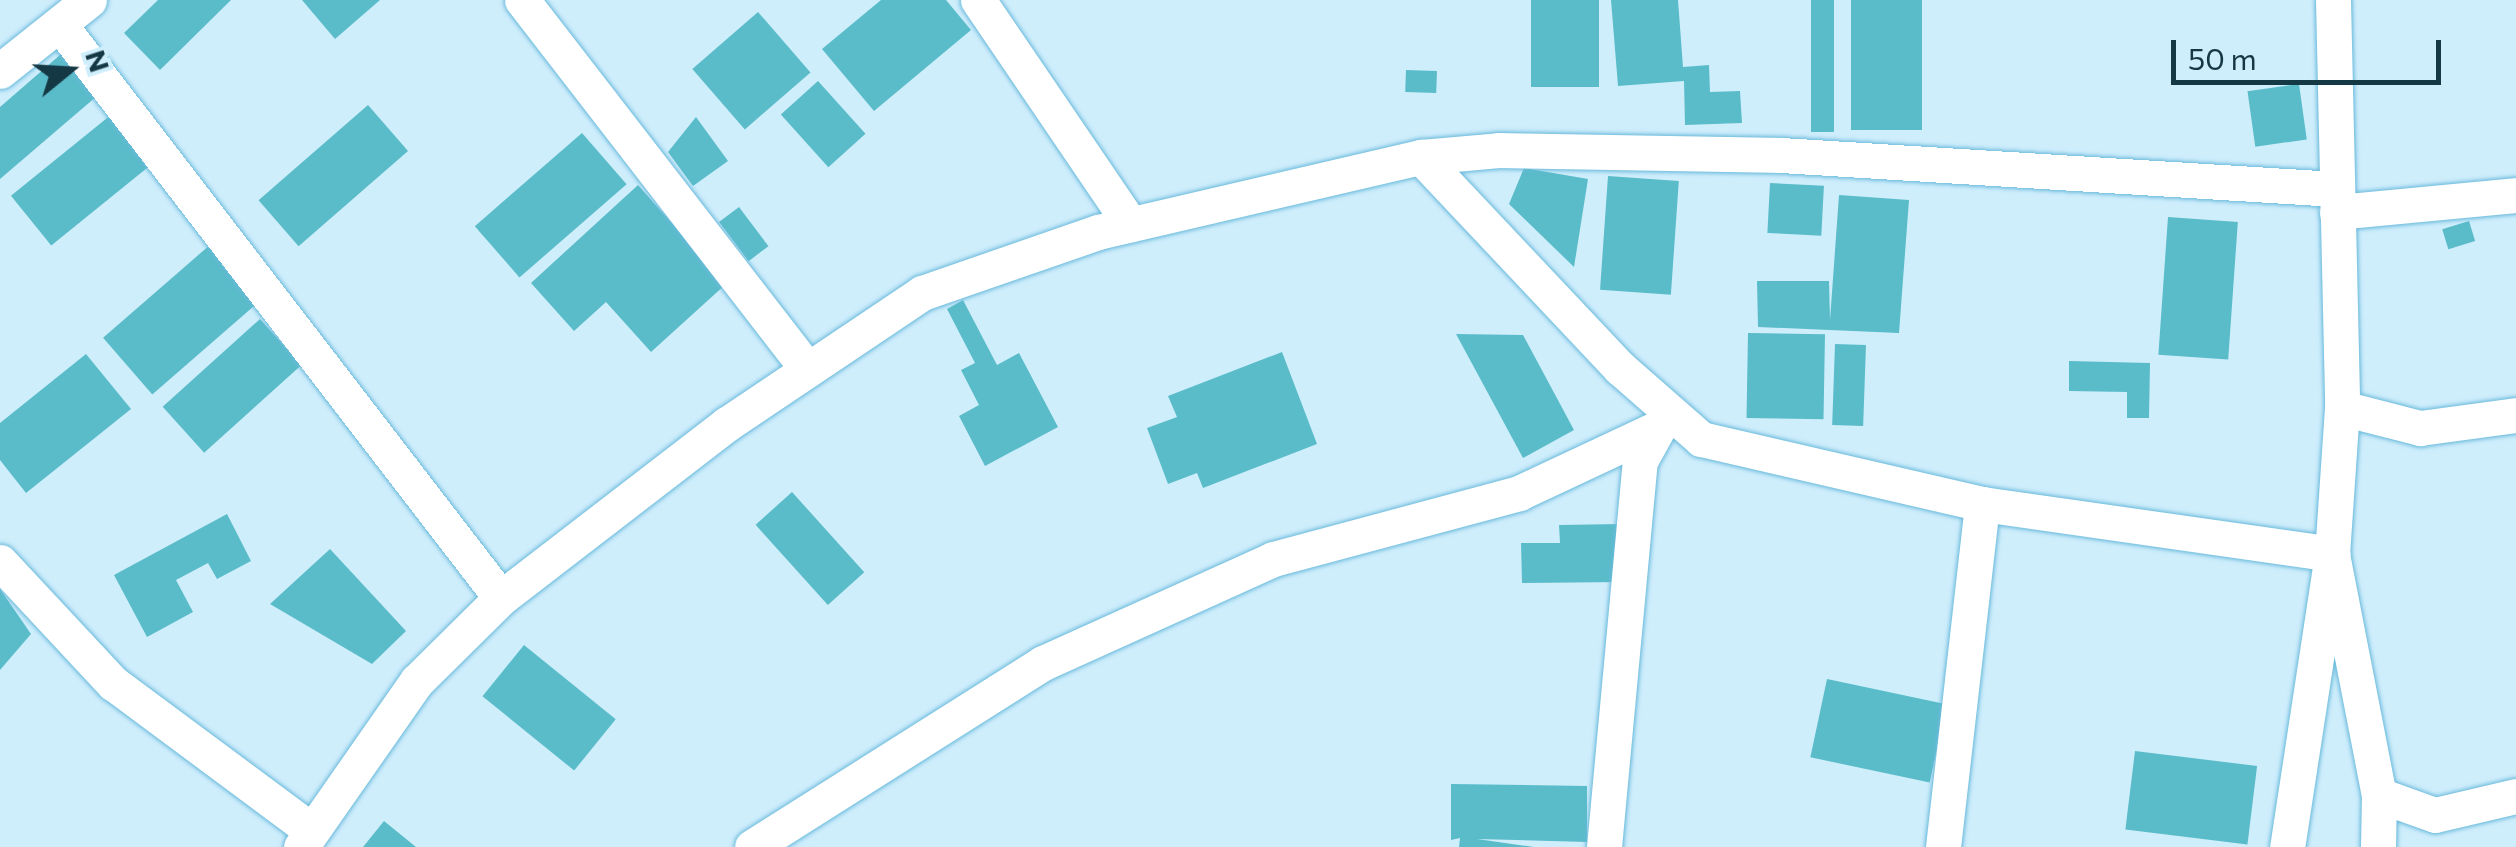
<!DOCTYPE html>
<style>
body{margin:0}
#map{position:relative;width:2516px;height:847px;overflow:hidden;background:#cfeefc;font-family:Commissioner,sans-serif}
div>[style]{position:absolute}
.building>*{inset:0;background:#5abcc9;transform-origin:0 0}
.roads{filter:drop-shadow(0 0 2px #69b9db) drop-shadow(0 0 2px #69b9db)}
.minor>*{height:35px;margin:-17.5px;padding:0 17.5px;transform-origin:17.5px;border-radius:17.5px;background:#fff}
span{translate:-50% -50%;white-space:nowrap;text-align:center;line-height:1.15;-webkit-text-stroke:8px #cfeefc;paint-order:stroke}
.north{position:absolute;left:20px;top:20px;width:100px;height:100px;-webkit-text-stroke:8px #cfeefc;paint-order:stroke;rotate:72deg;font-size:28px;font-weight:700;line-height:40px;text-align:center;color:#153845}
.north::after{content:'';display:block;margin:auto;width:35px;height:45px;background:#153845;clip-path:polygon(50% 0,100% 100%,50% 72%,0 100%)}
.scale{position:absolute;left:2171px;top:40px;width:270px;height:45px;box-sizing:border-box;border:5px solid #153845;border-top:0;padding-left:12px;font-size:30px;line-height:35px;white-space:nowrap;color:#153845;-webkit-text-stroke:8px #cfeefc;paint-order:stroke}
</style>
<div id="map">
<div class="building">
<i style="clip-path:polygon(158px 0,231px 0,160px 70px,124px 33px)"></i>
<i style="clip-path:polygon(302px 0,380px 0,335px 39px)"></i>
<i style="clip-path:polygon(881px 0,946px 0,971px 30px,874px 111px,822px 49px)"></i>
<i style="left:1531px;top:0;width:68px;height:87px"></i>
<i style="clip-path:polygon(1611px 0,1678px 0,1683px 67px,1709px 65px,1710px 92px,1740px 91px,1742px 123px,1685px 125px,1684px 81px,1618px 86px)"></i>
<i style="left:1811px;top:0;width:23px;height:132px"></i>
<i style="left:1851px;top:0;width:71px;height:130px"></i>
<i style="left:758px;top:12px;width:80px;height:87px;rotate:49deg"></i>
<i style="clip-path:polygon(68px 48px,104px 90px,0 179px,0 107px)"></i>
<i style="left:1406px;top:70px;width:31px;height:22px;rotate:2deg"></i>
<i style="left:818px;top:81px;width:71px;height:50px;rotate:48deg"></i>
<i style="left:2299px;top:84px;width:56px;height:52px;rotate:82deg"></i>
<i style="left:368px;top:105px;width:61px;height:145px;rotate:49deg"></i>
<i style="left:112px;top:114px;width:64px;height:130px;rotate:51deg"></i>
<i style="clip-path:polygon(696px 117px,728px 161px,693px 186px,668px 152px)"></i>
<i style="left:582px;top:133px;width:68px;height:142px;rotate:49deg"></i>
<i style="clip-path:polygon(1524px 168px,1588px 179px,1574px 267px,1509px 204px)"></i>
<i style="left:1608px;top:176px;width:71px;height:114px;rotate:4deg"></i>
<i style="left:1770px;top:183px;width:54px;height:50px;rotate:3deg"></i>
<i style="clip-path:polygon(638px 185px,726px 284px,651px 352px,606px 302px,574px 331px,531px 283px)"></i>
<i style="clip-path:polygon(1839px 195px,1909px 200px,1899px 333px,1758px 327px,1757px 281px,1829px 281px,1830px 320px)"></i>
<i style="left:739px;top:207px;width:49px;height:25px;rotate:53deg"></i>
<i style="left:2168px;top:217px;width:70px;height:138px;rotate:4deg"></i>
<i style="left:2469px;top:221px;width:21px;height:28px;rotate:73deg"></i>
<i style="left:211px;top:244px;width:75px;height:143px;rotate:49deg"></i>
<i style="clip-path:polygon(963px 300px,997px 365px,1019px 353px,1058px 427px,985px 466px,959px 416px,979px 405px,961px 370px,975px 363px,947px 309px)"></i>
<i style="left:260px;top:319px;width:62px;height:131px;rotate:48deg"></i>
<i style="left:1748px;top:333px;width:77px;height:85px;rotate:1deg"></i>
<i style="clip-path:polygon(1456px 334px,1523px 335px,1574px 430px,1523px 458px)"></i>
<i style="left:1835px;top:344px;width:31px;height:81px;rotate:2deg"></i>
<i style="clip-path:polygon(1282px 352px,1317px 444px,1203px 488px,1197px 473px,1168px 484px,1147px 428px,1177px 417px,1168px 396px)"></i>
<i style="clip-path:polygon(86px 354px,131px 409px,26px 493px,0 460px,0 423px)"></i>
<i style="clip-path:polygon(2069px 361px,2150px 363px,2149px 418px,2127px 418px,2127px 392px,2069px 391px)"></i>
<i style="left:792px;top:492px;width:108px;height:49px;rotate:48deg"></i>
<i style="clip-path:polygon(227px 514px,251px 561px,217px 579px,208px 563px,176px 580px,193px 612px,147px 637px,114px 575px)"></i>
<i style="clip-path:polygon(1622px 524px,1623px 582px,1522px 583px,1521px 543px,1560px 543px,1559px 525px)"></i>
<i style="clip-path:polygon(330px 549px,406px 631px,372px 664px,270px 604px)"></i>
<i style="clip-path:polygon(0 589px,31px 634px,0 670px)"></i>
<i style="left:524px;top:645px;width:118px;height:66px;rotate:39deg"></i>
<i style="left:1827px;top:679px;width:122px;height:80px;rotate:12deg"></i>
<i style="left:2135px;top:751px;width:123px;height:79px;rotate:7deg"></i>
<i style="clip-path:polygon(1451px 784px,1587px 786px,1587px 842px,1477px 839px,1534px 847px,1459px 847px,1460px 838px,1451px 840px)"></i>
<i style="clip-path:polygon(384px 821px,416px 847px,363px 847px)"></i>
</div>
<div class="roads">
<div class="minor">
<i style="left:522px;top:0;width:465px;rotate:52.3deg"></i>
<i style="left:978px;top:0;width:271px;rotate:55.8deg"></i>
<i style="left:2333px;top:0;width:408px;rotate:88.7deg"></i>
<i style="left:2342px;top:408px;width:146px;rotate:93.9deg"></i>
<i style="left:2332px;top:554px;width:246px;rotate:79deg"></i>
<i style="left:2379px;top:795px;width:52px;rotate:91.1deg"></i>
<i style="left:60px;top:25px;width:723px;rotate:52.42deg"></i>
<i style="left:0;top:71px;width:114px;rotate:-38.6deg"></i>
<i style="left:1421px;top:157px;width:290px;rotate:46.7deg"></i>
<i style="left:1620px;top:368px;width:108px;rotate:41.2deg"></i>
<i style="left:1701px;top:439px;width:288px;rotate:13deg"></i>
<i style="left:1982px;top:504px;width:354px;rotate:8.1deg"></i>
<i style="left:2332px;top:554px;width:296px;rotate:98.7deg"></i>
<i style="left:2337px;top:212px;width:180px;rotate:-5.4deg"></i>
<i style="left:2342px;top:408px;width:81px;rotate:14.4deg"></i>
<i style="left:2420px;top:428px;width:97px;rotate:-7.7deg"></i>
<i style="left:0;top:562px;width:166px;rotate:47deg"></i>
<i style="left:113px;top:683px;width:243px;rotate:36.6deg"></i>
<i style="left:2379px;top:795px;width:59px;rotate:19.7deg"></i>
<i style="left:2435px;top:815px;width:83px;rotate:-13.2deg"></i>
<i style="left:301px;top:847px;width:203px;rotate:-55.1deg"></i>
<i style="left:417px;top:681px;width:118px;rotate:-44.7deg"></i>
<i style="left:501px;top:598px;width:285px;rotate:-37.6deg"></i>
<i style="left:727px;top:424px;width:235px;rotate:-33.9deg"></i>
<i style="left:922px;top:293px;width:186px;rotate:-19.1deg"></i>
<i style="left:1098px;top:232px;width:332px;rotate:-13.1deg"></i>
<i style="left:1421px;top:157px;width:78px;rotate:-5.1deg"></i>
<i style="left:1499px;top:150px;width:282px;rotate:1deg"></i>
<i style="left:1781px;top:155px;width:555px;rotate:3.51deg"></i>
<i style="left:752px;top:847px;width:344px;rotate:-32.3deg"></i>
<i style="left:1043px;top:663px;width:252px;rotate:-24.3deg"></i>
<i style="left:1273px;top:559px;width:255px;rotate:-15deg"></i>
<i style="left:1519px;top:493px;width:153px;rotate:-25.1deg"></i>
<i style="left:1604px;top:847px;width:388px;rotate:-84.7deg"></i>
<i style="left:1640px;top:461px;width:38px;rotate:-61deg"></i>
<i style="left:1943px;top:847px;width:345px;rotate:-83.5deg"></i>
</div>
</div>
<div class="north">N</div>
<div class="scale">50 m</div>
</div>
